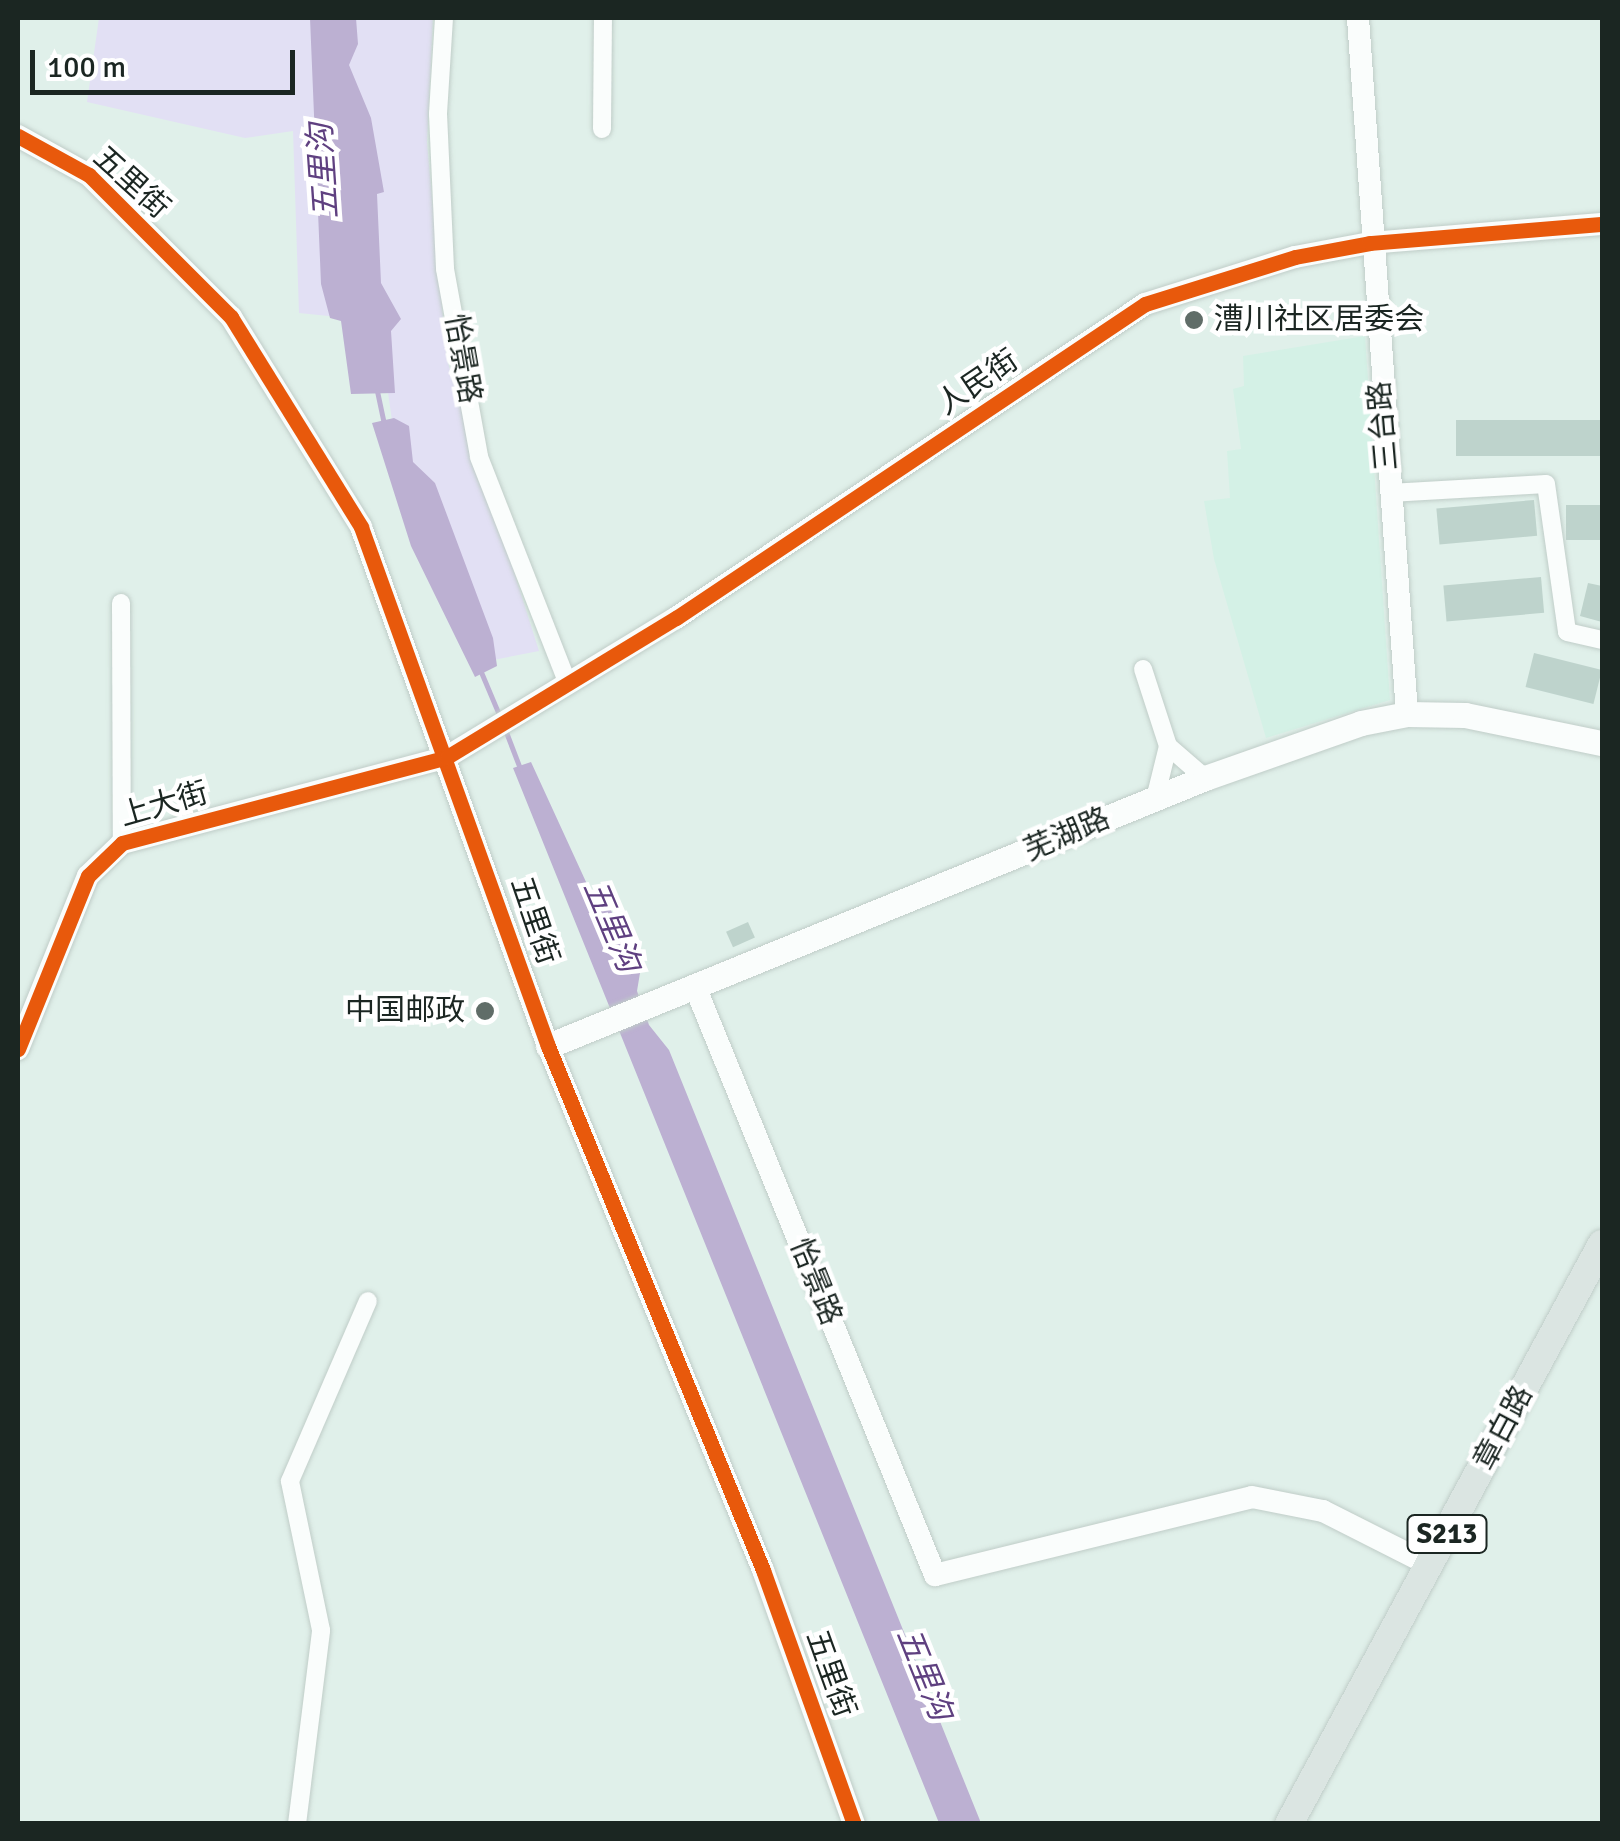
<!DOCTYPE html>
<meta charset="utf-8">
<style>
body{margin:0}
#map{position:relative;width:1620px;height:1841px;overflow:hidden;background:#e0f0ea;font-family:Signika,"Noto Sans SC",sans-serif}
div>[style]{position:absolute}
.built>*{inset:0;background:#d4f1e6}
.green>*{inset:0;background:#e2e0f4}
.water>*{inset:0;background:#bcb0d2}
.stream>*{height:5px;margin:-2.5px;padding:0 2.5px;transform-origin:2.5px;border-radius:2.5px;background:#bcb0d2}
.building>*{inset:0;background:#bed3cc;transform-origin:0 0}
.roads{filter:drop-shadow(0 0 2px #c0cdc8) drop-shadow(0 0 2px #c0cdc8)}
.minor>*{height:18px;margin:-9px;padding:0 9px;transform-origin:9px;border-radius:9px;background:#fafdfc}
.tertiary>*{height:22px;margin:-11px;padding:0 11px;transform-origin:11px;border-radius:11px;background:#fafdfc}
.secondary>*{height:25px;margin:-12.5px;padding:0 12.5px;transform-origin:12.5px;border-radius:12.5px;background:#fafdfc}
.primary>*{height:28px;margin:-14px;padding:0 14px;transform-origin:14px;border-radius:14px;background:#dbe5e2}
.cycleway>*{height:15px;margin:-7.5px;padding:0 7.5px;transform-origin:7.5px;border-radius:7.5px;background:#e8590c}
.dots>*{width:28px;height:28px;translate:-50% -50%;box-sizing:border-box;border:5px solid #fff;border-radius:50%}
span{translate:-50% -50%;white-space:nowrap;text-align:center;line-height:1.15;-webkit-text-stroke:9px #fff;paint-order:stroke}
.shield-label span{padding:2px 8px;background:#fff;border:2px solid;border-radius:8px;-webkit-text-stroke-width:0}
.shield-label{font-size:28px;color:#1b2622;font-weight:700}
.street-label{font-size:30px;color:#1b2622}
.poi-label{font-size:30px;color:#1b2622}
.left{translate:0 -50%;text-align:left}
.right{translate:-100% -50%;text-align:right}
.water-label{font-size:32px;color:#5f4080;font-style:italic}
.frame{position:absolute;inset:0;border:20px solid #1b2622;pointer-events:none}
.scale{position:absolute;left:30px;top:50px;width:265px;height:45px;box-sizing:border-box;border:5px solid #1b2622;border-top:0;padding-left:12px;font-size:30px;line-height:35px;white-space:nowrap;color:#1b2622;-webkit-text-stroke:8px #fff;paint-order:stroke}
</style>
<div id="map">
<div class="built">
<i style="clip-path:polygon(1365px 336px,1390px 700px,1266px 738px,1214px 559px,1204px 501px,1230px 498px,1227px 451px,1241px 449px,1233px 389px,1244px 386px,1243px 356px)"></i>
</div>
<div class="green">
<i style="clip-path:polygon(99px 18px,433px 18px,427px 143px,447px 360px,539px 651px,483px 662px,394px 435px,378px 321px,299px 313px,293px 131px,245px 138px,87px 102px)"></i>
</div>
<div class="water">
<i style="clip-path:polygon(310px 18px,356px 18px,358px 44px,349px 65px,371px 118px,384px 192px,377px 194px,381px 283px,401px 319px,391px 331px,395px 393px,351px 394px,341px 321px,330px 318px,321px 284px)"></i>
<i style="clip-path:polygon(394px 418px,409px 426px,413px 462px,435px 483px,493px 638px,497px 666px,475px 677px,411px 546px,372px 423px)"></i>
<i style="clip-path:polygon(531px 762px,592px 895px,603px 893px,640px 973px,637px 991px,649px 1025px,669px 1050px,981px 1823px,939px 1823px,513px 768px)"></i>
</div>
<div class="stream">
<i style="left:377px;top:391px;width:35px;rotate:78deg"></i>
<i style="left:481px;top:672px;width:49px;rotate:67.1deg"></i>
<i style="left:506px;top:732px;width:39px;rotate:69deg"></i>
</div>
<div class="building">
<i style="left:1602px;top:420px;width:36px;height:146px;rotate:90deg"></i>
<i style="left:1534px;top:500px;width:36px;height:98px;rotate:85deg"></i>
<i style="left:1602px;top:505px;width:35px;height:36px;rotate:90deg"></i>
<i style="left:1541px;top:577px;width:36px;height:98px;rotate:85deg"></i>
<i style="clip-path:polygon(1588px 583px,1602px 586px,1602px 622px,1580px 616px)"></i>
<i style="left:1534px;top:653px;width:70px;height:35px;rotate:14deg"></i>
<i style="left:748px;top:922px;width:17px;height:24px;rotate:66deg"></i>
</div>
<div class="roads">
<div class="minor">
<i style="left:444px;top:18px;width:96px;rotate:93.6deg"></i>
<i style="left:438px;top:114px;width:155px;rotate:87.4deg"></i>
<i style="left:445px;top:269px;width:191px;rotate:79.7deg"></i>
<i style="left:479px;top:457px;width:244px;rotate:68.6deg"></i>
<i style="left:602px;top:129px;width:111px;rotate:-89.5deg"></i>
<i style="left:1390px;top:493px;width:156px;rotate:-3.3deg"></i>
<i style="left:1546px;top:484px;width:149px;rotate:81.9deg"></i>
<i style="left:1567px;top:632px;width:36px;rotate:13deg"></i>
<i style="left:121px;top:603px;width:240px;rotate:89.8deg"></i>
<i style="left:1143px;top:669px;width:81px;rotate:72deg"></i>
<i style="left:1155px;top:799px;width:55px;rotate:-76.2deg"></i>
<i style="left:1168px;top:746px;width:49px;rotate:40.9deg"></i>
<i style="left:297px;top:1824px;width:195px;rotate:-82.9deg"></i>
<i style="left:321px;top:1630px;width:152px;rotate:-101.8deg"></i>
<i style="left:290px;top:1481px;width:196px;rotate:-66.6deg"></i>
</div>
<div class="tertiary">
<i style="left:1358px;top:18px;width:698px;rotate:85.97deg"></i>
<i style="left:18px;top:136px;width:81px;rotate:28.8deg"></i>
<i style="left:89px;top:175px;width:201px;rotate:45deg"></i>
<i style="left:231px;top:317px;width:247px;rotate:58.2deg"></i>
<i style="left:361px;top:527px;width:552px;rotate:70.19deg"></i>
<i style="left:548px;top:1046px;width:566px;rotate:67.69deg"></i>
<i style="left:763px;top:1570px;width:270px;rotate:70.3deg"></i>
<i style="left:696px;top:989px;width:633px;rotate:67.81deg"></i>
<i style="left:935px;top:1575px;width:326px;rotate:-13.8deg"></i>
<i style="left:1252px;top:1497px;width:72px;rotate:11.2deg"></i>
<i style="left:1323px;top:1511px;width:120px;rotate:26.8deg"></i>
<i style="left:18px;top:1049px;width:187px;rotate:-68deg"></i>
<i style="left:88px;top:876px;width:47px;rotate:-44.1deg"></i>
<i style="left:122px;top:843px;width:336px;rotate:-14.8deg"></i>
<i style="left:447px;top:757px;width:268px;rotate:-31.3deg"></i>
<i style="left:676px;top:618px;width:564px;rotate:-33.8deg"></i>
<i style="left:1145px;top:304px;width:157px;rotate:-17.4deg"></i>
<i style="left:1295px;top:257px;width:76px;rotate:-10.6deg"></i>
<i style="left:1370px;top:243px;width:233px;rotate:-4.7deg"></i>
</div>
<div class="secondary">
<i style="left:548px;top:1046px;width:710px;rotate:-22.19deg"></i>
<i style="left:1205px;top:778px;width:165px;rotate:-19.4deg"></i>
<i style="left:1361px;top:723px;width:47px;rotate:-11.1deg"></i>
<i style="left:1407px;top:714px;width:58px;rotate:1deg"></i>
<i style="left:1465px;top:715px;width:140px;rotate:11.6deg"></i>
</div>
<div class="primary">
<i style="left:1289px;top:1824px;width:659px;rotate:-61.65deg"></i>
</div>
</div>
<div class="cycleway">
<i style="left:18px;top:136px;width:81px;rotate:28.8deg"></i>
<i style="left:89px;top:175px;width:201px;rotate:45deg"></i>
<i style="left:231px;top:317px;width:247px;rotate:58.2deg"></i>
<i style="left:361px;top:527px;width:552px;rotate:70.19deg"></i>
<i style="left:548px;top:1046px;width:566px;rotate:67.69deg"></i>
<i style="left:763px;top:1570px;width:270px;rotate:70.3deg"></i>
<i style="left:18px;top:1049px;width:187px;rotate:-68deg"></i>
<i style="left:88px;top:876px;width:47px;rotate:-44.1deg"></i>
<i style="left:122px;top:843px;width:336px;rotate:-14.8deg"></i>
<i style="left:447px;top:757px;width:268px;rotate:-31.3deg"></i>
<i style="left:676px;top:618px;width:564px;rotate:-33.8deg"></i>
<i style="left:1145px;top:304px;width:157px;rotate:-17.4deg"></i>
<i style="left:1295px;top:257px;width:76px;rotate:-10.6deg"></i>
<i style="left:1370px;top:243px;width:233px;rotate:-4.7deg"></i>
</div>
<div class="dots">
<i style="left:1194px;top:320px;background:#606d68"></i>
<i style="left:485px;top:1011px;background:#606d68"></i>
</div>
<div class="shield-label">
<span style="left:1447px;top:1534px">S213</span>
</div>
<div class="street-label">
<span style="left:131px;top:183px;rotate:42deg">五里街</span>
<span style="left:462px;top:359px;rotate:80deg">怡景路</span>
<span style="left:978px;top:383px;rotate:-34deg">人民街</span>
<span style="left:1384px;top:426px;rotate:-95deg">三台路</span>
<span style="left:164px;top:805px;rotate:-16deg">上大街</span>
<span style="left:1067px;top:835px;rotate:-23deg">芜湖路</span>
<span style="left:534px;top:921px;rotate:71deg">五里街</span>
<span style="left:815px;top:1282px;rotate:68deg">怡景路</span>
<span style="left:1504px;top:1428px;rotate:-62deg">章白路</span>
<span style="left:830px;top:1674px;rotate:70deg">五里街</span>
</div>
<div class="poi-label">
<span class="left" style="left:1214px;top:320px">漕川社区居委会</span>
<span class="right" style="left:465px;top:1011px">中国邮政</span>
</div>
<div class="water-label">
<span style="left:324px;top:171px;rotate:-94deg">五里沟</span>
<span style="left:611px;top:926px;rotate:67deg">五里沟</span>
<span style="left:924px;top:1674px;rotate:68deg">五里沟</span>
</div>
<div class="frame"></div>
<div class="scale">100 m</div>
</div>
